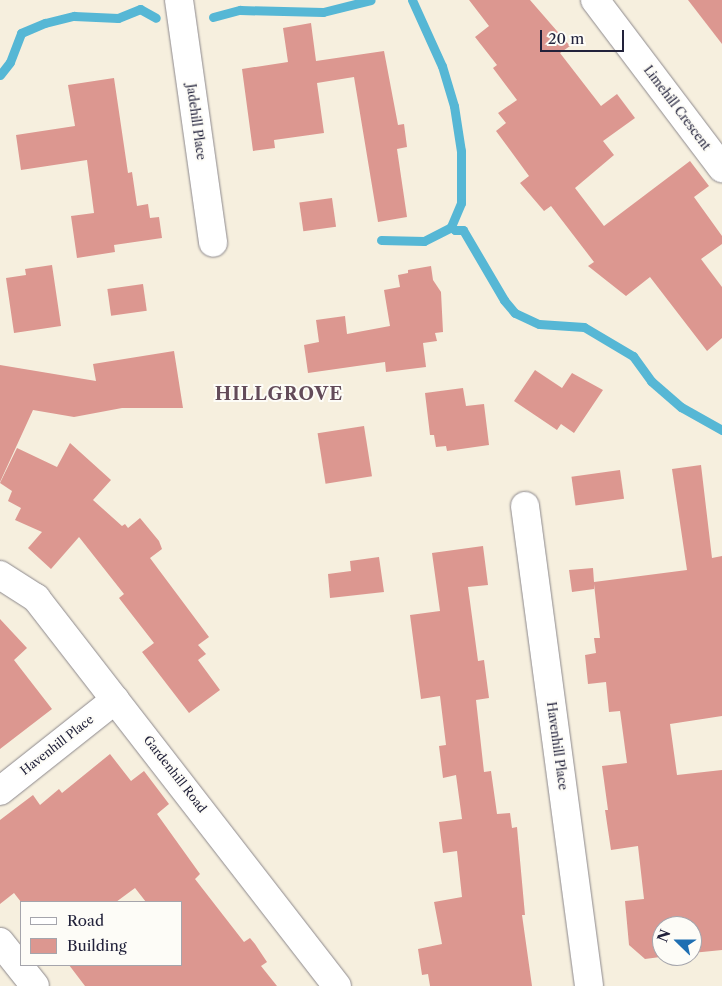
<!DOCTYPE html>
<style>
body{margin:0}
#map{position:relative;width:722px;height:986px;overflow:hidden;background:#f6efde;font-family:"Libre Caslon Text",serif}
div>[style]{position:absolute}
.stream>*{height:9px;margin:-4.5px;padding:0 4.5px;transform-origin:4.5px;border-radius:4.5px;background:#56b7d5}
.building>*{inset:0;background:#dc9790;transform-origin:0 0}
.roads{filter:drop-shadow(0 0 1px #8c888c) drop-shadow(0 0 1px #8c888c)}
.street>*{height:28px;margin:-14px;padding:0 14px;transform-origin:14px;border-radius:14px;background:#fff}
span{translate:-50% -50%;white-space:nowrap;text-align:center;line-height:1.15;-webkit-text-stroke:4px #fdfcf7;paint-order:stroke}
.street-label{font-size:12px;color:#22223b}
.district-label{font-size:18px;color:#634b59;font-weight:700;letter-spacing:1px}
.legend{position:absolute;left:20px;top:901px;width:162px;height:65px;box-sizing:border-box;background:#fdfcf7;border:1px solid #a5a5ac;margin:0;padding:6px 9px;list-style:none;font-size:15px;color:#22223b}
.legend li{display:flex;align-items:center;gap:10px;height:25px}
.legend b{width:25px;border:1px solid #a5a5ac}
.north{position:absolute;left:652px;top:916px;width:50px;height:50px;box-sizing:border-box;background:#fdfcf7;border:1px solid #a5a5ac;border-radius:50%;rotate:292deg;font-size:14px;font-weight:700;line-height:20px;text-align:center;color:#22223b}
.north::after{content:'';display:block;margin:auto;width:18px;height:22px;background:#1f6fb2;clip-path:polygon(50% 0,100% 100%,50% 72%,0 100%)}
.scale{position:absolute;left:540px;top:30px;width:84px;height:22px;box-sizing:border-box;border:2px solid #22223b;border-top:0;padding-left:6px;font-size:15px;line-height:18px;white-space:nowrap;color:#22223b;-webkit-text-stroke:4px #fdfcf7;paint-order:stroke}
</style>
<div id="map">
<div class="stream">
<i style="left:412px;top:0;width:72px;rotate:65.6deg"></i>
<i style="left:442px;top:66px;width:42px;rotate:73.3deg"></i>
<i style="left:454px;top:106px;width:46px;rotate:81.2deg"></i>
<i style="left:461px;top:151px;width:52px;rotate:90deg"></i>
<i style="left:461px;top:203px;width:26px;rotate:113deg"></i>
<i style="left:451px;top:227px;width:5px;rotate:37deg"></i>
<i style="left:455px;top:230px;width:8px"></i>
<i style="left:463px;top:230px;width:81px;rotate:59.6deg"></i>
<i style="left:504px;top:300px;width:17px;rotate:50deg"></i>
<i style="left:515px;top:313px;width:26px;rotate:25deg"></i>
<i style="left:539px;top:324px;width:45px;rotate:3.8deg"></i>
<i style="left:584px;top:327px;width:57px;rotate:30.6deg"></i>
<i style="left:633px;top:356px;width:31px;rotate:54deg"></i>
<i style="left:651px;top:381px;width:40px;rotate:41deg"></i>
<i style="left:681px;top:407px;width:47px;rotate:29.3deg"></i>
<i style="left:213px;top:17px;width:28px;rotate:-15deg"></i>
<i style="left:240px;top:10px;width:83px;rotate:1.4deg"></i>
<i style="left:323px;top:12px;width:49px;rotate:-14deg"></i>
<i style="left:0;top:75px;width:16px;rotate:-52deg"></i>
<i style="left:10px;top:62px;width:31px;rotate:-69deg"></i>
<i style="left:21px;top:33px;width:26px;rotate:-23deg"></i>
<i style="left:45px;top:23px;width:30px;rotate:-14deg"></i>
<i style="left:74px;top:16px;width:44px;rotate:2.6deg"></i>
<i style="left:118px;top:18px;width:24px;rotate:-22deg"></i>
<i style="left:140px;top:9px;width:18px;rotate:29deg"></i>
<i style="left:381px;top:240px;width:43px;rotate:1.3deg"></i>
<i style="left:424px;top:241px;width:30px;rotate:-27deg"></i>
</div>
<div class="building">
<i style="clip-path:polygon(469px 0,530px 0,570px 46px,560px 53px,601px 106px,617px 94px,635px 118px,603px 141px,614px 155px,575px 188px,604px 226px,690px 161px,709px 186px,694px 197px,722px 236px,722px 244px,701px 259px,722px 287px,722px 338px,707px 351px,650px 277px,626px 296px,588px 266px,594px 262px,551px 206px,544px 211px,520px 183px,529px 176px,496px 131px,506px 123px,498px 113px,517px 100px,493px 68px,497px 65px,475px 37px,489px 26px)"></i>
<i style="clip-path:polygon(688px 0,722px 0,722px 44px)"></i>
<i style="clip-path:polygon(311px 23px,316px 61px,384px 51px,398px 125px,404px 124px,407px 147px,397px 149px,407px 217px,378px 222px,354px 77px,317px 83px,324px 133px,274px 140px,275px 148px,253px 151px,242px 69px,288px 62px,283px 28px)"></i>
<i style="clip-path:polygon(114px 78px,128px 173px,132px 172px,137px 206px,148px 204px,150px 218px,159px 217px,162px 238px,114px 245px,115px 252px,77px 258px,71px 216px,94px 213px,87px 160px,21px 170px,16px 135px,75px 126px,68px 85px)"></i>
<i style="left:332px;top:198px;width:29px;height:33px;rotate:82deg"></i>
<i style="clip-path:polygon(52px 265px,61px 326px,14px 333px,6px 278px,26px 275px,25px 269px)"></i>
<i style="clip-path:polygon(431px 266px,433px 280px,441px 292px,443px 332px,435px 333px,437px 341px,423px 343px,426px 367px,386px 372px,385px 362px,308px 373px,304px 345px,319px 342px,316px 320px,345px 316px,347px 334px,390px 326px,384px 290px,400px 287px,398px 275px,408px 273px,408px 270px)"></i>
<i style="left:143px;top:284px;width:27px;height:36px;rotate:82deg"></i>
<i style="clip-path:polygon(174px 351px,183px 408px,122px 408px,74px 417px,33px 410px,0 482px,0 365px,96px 381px,93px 364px)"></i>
<i style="clip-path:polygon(535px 370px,562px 388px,572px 373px,603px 390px,574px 433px,561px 424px,557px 430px,514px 401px)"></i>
<i style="clip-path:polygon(463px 388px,466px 406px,484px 404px,489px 445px,447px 451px,446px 446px,436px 447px,434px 435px,430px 435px,425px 393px)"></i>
<i style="left:364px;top:426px;width:51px;height:47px;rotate:81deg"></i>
<i style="clip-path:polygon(70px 443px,111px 480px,93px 500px,122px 526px,125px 524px,128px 528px,140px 518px,159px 541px,162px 549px,150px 558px,209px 637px,198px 645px,206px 654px,198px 660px,220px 690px,189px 713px,142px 652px,154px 643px,119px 598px,124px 594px,79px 537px,51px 569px,28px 548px,42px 532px,15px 520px,21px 508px,8px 501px,12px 491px,0 483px,17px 448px,57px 467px)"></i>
<i style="clip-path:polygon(701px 465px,712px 558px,722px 556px,722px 716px,670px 724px,677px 775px,722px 770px,722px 950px,692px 953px,692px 926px,662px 926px,662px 956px,668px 956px,645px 959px,629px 945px,625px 901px,644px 899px,638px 846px,611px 850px,605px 810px,608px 810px,602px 766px,627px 763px,620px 711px,609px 712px,606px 682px,588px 684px,585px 655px,596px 653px,594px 638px,600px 638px,594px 584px,594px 589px,572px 592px,569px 570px,593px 568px,594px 582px,687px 570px,672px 469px)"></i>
<i style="left:620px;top:470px;width:29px;height:49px;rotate:82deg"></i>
<i style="clip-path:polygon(483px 546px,488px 585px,468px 587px,478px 661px,484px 660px,489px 698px,476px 700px,484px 772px,491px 771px,497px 814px,510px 813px,512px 828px,517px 827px,525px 915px,522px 915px,532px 986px,430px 986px,428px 974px,422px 975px,418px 949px,442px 944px,434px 902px,462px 897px,457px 851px,443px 853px,439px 822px,462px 819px,456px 775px,443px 778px,439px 746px,446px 745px,440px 696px,421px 699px,410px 615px,440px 611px,432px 553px)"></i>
<i style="clip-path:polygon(379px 557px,384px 592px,330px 598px,328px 574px,351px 571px,350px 561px)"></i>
<i style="clip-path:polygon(0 619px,27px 648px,14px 660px,52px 709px,0 749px)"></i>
<i style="clip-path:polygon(110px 754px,131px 781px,144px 771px,169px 804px,157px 814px,200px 874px,195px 879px,244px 942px,250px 938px,255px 944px,267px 962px,261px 966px,277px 986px,85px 986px,69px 965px,181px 965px,182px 902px,146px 902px,135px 888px,116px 902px,21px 902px,14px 893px,0 904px,0 820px,33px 795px,40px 805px,59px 789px,62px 793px)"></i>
</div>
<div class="roads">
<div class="street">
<i style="left:179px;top:0;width:245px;rotate:82deg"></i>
<i style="left:595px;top:0;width:211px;rotate:52.9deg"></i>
<i style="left:525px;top:506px;width:484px;rotate:82.4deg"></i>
<i style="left:0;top:575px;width:43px;rotate:32.6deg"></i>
<i style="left:36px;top:598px;width:491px;rotate:52.2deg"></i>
<i style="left:0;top:791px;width:147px;rotate:-38.4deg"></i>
<i style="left:0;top:942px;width:56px;rotate:51.5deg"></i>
</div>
</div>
<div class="street-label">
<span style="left:677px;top:108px;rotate:53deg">Limehill Crescent</span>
<span style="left:196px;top:122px;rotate:82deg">Jadehill Place</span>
<span style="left:57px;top:745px;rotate:-38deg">Havenhill Place</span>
<span style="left:557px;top:746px;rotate:82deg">Havenhill Place</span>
<span style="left:175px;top:774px;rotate:52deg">Gardenhill Road</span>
</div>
<div class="district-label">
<span style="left:279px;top:394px">HILLGROVE</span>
</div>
<ul class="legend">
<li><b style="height:6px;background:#fff"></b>Road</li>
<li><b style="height:14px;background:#dc9790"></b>Building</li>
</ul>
<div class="north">N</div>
<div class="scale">20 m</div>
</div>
